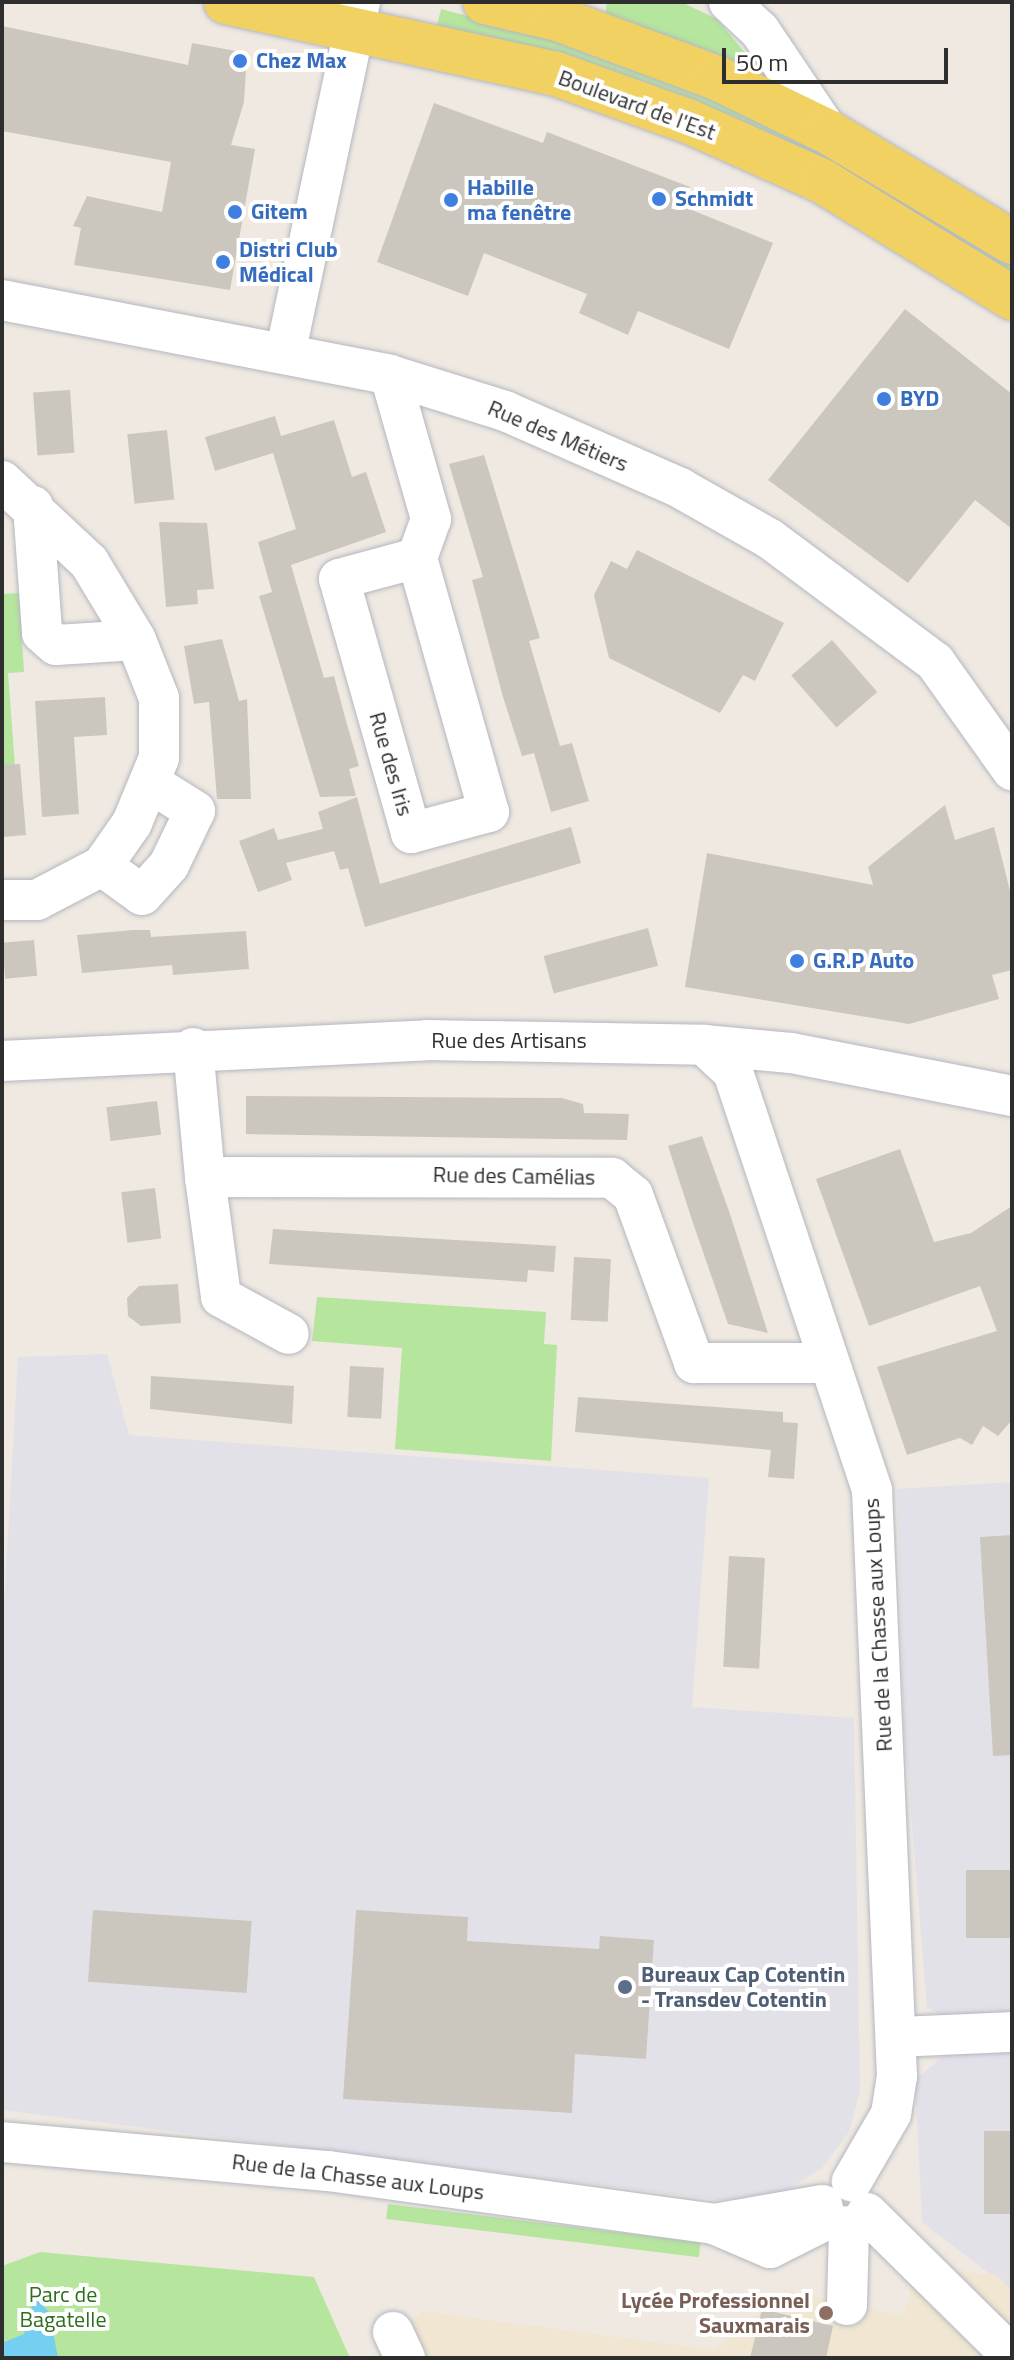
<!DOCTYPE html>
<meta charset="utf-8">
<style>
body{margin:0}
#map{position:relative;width:1014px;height:2360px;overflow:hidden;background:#efe9e1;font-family:"Titillium Web",sans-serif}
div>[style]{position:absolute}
.industrial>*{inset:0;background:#e3e1e8}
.education>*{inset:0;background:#f0e6d1}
.green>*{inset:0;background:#b6e59e;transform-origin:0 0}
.water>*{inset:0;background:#75cff0}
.building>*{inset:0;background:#cbc7bf;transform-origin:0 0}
.roads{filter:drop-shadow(0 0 2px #b4b7c1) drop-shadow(0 0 2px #b4b7c1)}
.minor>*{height:40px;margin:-20px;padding:0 20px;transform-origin:20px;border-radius:20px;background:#fff}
.major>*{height:44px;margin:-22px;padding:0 22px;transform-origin:22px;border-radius:22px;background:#f2d163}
.dots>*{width:22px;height:22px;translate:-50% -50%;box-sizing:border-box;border:4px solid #fff;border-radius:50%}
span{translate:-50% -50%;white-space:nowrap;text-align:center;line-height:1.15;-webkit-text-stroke:8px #fff;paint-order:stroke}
.shop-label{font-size:22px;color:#366cbe;font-weight:700}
.left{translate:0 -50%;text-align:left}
.street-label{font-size:22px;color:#2e2e2e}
.service-label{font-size:22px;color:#4e5e75;font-weight:700}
.park-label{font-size:22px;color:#2c6e1b}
.education-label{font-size:22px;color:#785e54;font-weight:700}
.right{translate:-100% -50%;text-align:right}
.frame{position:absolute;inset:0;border:4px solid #2e2e2e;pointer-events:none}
.scale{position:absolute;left:722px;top:48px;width:226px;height:36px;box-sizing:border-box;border:4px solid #2e2e2e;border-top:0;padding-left:10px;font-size:24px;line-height:28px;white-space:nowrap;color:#2e2e2e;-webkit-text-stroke:6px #fff;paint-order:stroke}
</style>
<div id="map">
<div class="industrial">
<i style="clip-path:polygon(107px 1354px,129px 1435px,709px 1478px,692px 1707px,854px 1718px,860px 2091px,849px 2132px,822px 2168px,786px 2191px,719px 2200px,2px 2110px,2px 1640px,18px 1357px)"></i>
<i style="clip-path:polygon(1012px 1482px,1012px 2291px,922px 2222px,915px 2080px,948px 2052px,943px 2016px,927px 2007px,904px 1728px,897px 1489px)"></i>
</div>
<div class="education">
<i style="clip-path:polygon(932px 2271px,996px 2275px,1012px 2291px,1012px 2358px,385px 2358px,421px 2311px,715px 2350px,785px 2290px,904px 2316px,913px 2282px)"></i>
</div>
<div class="green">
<i style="clip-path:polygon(607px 2px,681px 2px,717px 19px,746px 54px,734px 64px,605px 16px)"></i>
<i style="clip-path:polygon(441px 9px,597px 51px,791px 133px,1012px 260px,1012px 276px,879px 191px,436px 30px)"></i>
<i style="clip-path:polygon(19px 593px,24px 672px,8px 673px,15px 767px,2px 767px,2px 594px)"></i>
<i style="clip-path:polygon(317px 1297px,546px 1312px,544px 1344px,557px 1345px,551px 1461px,395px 1449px,402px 1348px,312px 1341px)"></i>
<i style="left:388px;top:2204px;width:315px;height:15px;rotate:7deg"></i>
<i style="clip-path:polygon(40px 2252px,314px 2277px,350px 2358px,2px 2358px,2px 2266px)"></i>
</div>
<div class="water">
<i style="clip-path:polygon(35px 2297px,49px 2312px,58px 2358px,2px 2358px,2px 2343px,24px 2334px)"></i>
</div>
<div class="building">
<i style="clip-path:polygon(2px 26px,188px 65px,192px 43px,247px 53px,244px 102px,231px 145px,255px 149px,230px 290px,74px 265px,81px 228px,73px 226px,87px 196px,162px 212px,171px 162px,2px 131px)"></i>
<i style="clip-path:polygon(434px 103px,543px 143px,547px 132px,690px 187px,682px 206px,773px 243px,729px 349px,638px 311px,628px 335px,579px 313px,587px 294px,484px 253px,468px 296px,377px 262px)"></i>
<i style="clip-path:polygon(905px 309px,1012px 394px,1012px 529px,975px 500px,908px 583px,768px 480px)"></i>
<i style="left:70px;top:390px;width:63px;height:37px;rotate:86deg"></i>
<i style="clip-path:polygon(275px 416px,281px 436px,334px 420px,352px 477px,366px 472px,386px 532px,291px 565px,324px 678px,334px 676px,346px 721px,359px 766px,349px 769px,356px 796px,320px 797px,259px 596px,272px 592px,258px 542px,296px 529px,273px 453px,215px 471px,205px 437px)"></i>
<i style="left:167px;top:430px;width:70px;height:40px;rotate:84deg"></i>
<i style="clip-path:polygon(484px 455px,540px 638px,529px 641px,560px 746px,572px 743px,589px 801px,551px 812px,534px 753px,522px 756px,503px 697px,472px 580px,483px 577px,449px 464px)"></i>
<i style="clip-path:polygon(159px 522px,207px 523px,214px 589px,197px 590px,198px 604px,166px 607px)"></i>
<i style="clip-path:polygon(637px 550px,784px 623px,755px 681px,743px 675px,720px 713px,609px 658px,594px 595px,611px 561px,627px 569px)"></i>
<i style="clip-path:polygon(222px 639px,239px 701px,247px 699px,251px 799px,217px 799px,209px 702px,194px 704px,184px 646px)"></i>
<i style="left:832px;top:640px;width:69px;height:54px;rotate:49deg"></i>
<i style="clip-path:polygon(105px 697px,107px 735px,74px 737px,79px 814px,42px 817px,35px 701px)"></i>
<i style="clip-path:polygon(20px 764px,26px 835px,2px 837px,2px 765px)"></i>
<i style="clip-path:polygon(357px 797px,380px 884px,571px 827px,581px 863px,365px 927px,348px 868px,340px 870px,334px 851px,286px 863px,292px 880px,258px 892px,239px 841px,274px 828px,278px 840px,323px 829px,318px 812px)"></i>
<i style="clip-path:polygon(945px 805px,955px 840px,994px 827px,1012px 899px,1012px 970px,992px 975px,999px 999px,909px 1024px,685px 987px,707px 853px,873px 885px,868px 867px)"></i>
<i style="left:648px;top:928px;width:39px;height:108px;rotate:75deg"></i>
<i style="clip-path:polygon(133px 930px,150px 930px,151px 937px,246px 931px,249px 969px,173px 975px,172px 965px,82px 973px,77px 935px)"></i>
<i style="left:34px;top:940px;width:36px;height:32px;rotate:85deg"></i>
<i style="clip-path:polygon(246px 1096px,562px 1098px,583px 1104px,584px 1113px,629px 1114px,627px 1140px,246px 1134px)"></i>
<i style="left:157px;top:1101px;width:34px;height:51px;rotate:83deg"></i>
<i style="clip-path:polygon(702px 1136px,729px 1211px,768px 1333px,728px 1324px,693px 1223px,668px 1146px)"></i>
<i style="clip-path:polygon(900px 1149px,934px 1242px,971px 1233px,1012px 1206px,1012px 1420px,998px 1436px,983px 1426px,972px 1445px,960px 1438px,907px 1455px,877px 1367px,997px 1331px,980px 1286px,869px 1326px,816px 1179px)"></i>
<i style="left:155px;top:1188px;width:51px;height:34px;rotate:83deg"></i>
<i style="clip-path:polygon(273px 1229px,556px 1246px,554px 1272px,528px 1270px,527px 1282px,269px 1264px)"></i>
<i style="left:574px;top:1257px;width:37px;height:63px;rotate:3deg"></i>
<i style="clip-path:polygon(178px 1284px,181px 1323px,141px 1326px,128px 1316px,127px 1298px,139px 1286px)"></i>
<i style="left:350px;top:1366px;width:34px;height:51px;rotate:3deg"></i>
<i style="clip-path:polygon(151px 1376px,294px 1386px,292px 1424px,150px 1409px)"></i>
<i style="clip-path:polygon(578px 1397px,783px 1412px,783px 1422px,798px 1423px,794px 1479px,768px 1477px,771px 1450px,575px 1432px)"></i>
<i style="clip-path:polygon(1012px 1535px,1012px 1755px,993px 1756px,980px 1537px)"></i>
<i style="left:729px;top:1556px;width:36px;height:111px;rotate:3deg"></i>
<i style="left:1012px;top:1870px;width:68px;height:46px;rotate:90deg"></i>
<i style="left:93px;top:1910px;width:159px;height:72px;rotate:4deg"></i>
<i style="clip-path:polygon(356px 1910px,468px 1917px,467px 1941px,599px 1949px,600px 1936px,654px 1940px,646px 2059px,575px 2054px,572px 2113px,343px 2099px)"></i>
<i style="left:1012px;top:2131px;width:83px;height:28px;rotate:90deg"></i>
<i style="clip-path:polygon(762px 2309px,833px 2326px,826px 2358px,750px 2358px)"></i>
</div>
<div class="roads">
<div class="minor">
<i style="left:729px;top:2px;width:42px;rotate:43.1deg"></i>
<i style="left:760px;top:31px;width:122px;rotate:56deg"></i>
<i style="left:2px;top:300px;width:395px;rotate:10.9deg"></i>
<i style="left:390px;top:375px;width:121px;rotate:17.4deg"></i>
<i style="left:505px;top:411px;width:191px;rotate:23.7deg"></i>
<i style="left:680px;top:488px;width:103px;rotate:29.5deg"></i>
<i style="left:770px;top:539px;width:206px;rotate:36.7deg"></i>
<i style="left:935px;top:662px;width:133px;rotate:54.5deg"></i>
<i style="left:286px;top:350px;width:356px;rotate:-78deg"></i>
<i style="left:390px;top:375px;width:150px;rotate:74.1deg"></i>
<i style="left:431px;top:519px;width:41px;rotate:109.7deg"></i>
<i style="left:2px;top:481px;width:119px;rotate:43deg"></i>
<i style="left:89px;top:562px;width:91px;rotate:58.9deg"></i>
<i style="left:136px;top:640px;width:62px;rotate:68.4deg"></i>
<i style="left:159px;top:698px;width:60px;rotate:90deg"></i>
<i style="left:159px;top:758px;width:70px;rotate:112.6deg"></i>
<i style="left:132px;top:823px;width:52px;rotate:124.9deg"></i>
<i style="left:102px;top:866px;width:73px;rotate:152.4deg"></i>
<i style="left:37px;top:900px;width:35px;rotate:180deg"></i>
<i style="left:33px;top:506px;width:127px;rotate:85.9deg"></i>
<i style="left:42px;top:633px;width:18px;rotate:41deg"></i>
<i style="left:56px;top:645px;width:80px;rotate:-3.6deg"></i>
<i style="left:417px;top:558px;width:264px;rotate:74.2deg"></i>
<i style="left:489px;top:812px;width:81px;rotate:164.9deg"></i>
<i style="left:411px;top:833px;width:264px;rotate:-105.8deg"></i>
<i style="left:339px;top:579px;width:81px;rotate:-15.1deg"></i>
<i style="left:102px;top:866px;width:49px;rotate:35.9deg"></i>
<i style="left:142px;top:895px;width:40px;rotate:-48deg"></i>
<i style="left:169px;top:865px;width:60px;rotate:-64.3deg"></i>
<i style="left:195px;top:811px;width:54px;rotate:-147.8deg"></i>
<i style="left:704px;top:1045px;width:40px;rotate:43deg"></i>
<i style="left:733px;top:1072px;width:441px;rotate:71.6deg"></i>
<i style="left:872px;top:1490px;width:587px;rotate:87.56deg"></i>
<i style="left:897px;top:2076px;width:38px;rotate:99deg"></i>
<i style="left:891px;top:2114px;width:78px;rotate:120.2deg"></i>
<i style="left:193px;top:1048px;width:130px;rotate:84.7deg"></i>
<i style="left:205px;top:1177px;width:407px;rotate:0.1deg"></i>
<i style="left:612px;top:1178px;width:27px;rotate:39deg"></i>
<i style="left:633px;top:1195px;width:179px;rotate:70deg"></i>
<i style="left:694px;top:1363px;width:134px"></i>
<i style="left:2px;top:1061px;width:426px;rotate:-2.8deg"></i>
<i style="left:427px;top:1040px;width:277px;rotate:1deg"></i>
<i style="left:704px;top:1045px;width:87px;rotate:5.3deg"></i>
<i style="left:791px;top:1053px;width:225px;rotate:11deg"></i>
<i style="left:205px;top:1177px;width:121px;rotate:82.4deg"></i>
<i style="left:221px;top:1297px;width:77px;rotate:28.6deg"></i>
<i style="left:897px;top:2037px;width:115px;rotate:-2.5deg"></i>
<i style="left:2px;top:2142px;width:327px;rotate:5.1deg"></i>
<i style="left:328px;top:2171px;width:390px;rotate:7.8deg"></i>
<i style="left:714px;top:2224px;width:61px;rotate:23.2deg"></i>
<i style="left:770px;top:2248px;width:65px;rotate:-26.6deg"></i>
<i style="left:867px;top:2213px;width:204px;rotate:44.6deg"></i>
<i style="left:714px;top:2224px;width:110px;rotate:-10deg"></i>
<i style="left:847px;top:2305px;width:79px;rotate:-88.5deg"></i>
<i style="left:393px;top:2332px;width:29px;rotate:65deg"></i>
</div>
<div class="major">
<i style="left:226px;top:2px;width:338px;rotate:12.3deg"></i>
<i style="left:556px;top:74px;width:142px;rotate:19.7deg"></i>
<i style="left:690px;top:122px;width:145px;rotate:24.1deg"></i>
<i style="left:822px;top:181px;width:223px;rotate:31.6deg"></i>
<i style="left:485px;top:2px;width:75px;rotate:13.1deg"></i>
<i style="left:558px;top:19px;width:170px;rotate:20.4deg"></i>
<i style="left:717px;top:78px;width:123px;rotate:25.9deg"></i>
<i style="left:828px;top:132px;width:214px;rotate:30.9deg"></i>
</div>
</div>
<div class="dots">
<i style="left:240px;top:61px;background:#3f7fe0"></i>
<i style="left:659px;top:199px;background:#3f7fe0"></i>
<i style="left:451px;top:200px;background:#3f7fe0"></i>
<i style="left:235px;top:212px;background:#3f7fe0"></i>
<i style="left:223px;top:262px;background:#3f7fe0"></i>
<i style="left:884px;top:399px;background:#3f7fe0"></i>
<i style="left:797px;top:961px;background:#3f7fe0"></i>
<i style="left:625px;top:1987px;background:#5c6f8a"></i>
<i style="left:826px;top:2313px;background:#8d6e63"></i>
</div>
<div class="shop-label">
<span class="left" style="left:256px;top:61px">Chez Max</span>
<span class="left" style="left:467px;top:200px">Habille<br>ma fenêtre</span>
<span class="left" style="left:675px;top:199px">Schmidt</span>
<span class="left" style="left:251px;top:212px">Gitem</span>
<span class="left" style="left:239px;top:262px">Distri Club<br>Médical</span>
<span class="left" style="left:900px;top:399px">BYD</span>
<span class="left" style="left:813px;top:961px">G.R.P Auto</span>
</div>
<div class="street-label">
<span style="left:637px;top:105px;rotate:20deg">Boulevard de l'Est</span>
<span style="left:558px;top:436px;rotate:23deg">Rue des Métiers</span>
<span style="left:391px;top:764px;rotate:74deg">Rue des Iris</span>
<span style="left:509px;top:1041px">Rue des Artisans</span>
<span style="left:514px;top:1176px;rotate:1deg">Rue des Camélias</span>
<span style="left:878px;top:1625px;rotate:-93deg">Rue de la Chasse aux Loups</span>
<span style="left:358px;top:2177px;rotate:7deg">Rue de la Chasse aux Loups</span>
</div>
<div class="service-label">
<span class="left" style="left:641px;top:1987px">Bureaux Cap Cotentin<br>- Transdev Cotentin</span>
</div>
<div class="park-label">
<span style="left:63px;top:2307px">Parc de<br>Bagatelle</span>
</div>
<div class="education-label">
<span class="right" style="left:810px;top:2313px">Lycée Professionnel<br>Sauxmarais</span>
</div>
<div class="frame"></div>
<div class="scale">50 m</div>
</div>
